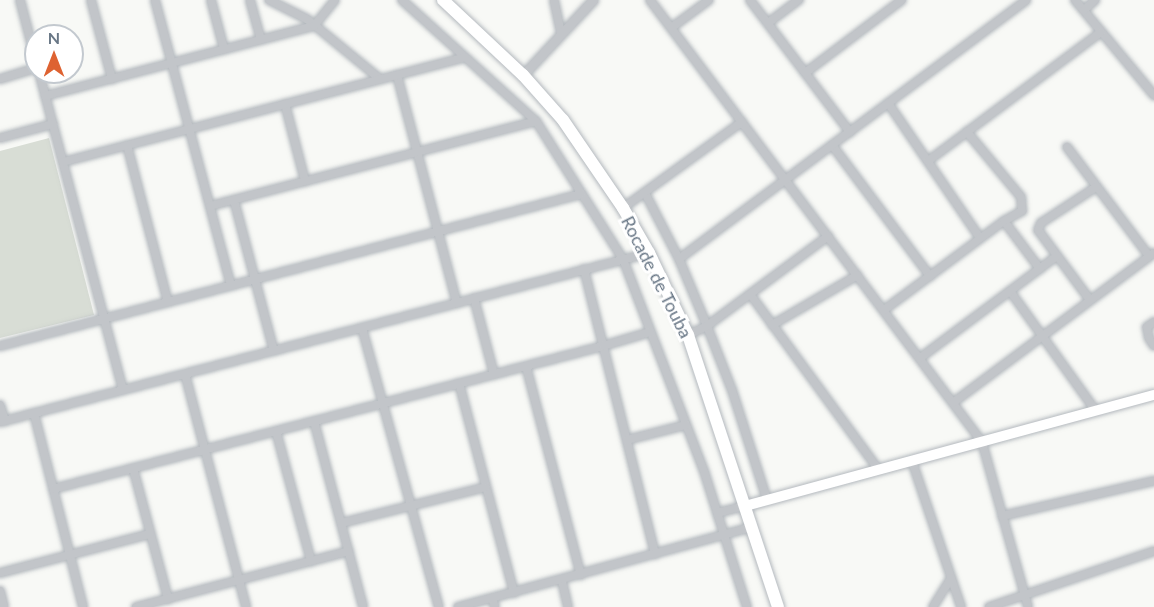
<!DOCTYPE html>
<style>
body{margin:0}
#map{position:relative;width:1154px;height:607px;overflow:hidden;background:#f8f9f6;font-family:Lato,sans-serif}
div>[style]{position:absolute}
.green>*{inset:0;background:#d8ddd5}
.roads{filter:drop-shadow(0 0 2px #b4b9be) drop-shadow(0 0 2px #b4b9be)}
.minor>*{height:8px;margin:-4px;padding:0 4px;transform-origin:4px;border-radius:4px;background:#c2c5c9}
.tertiary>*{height:9px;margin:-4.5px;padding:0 4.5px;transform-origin:4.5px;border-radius:4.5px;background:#c2c5c9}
.secondary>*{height:10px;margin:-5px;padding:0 5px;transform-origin:5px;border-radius:5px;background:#fff}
.primary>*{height:12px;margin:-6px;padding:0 6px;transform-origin:6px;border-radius:6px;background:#fff}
span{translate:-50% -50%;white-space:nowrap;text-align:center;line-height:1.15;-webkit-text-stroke:6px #fff;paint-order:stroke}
.street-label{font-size:18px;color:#697786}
.north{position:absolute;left:24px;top:24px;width:60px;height:60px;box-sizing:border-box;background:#fff;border:2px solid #c3c9cf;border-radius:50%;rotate:0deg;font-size:16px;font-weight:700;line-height:24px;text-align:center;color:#697786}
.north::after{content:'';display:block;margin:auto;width:21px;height:27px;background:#de6231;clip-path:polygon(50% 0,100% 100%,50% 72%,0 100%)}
</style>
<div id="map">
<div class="green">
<i style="clip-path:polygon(49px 138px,94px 315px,0 338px,0 151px)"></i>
</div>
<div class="roads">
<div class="minor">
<i style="left:20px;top:0;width:63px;rotate:75.3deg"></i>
<i style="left:91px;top:0;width:82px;rotate:75.1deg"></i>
<i style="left:155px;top:0;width:295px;rotate:75.1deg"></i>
<i style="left:211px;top:0;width:51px;rotate:75.1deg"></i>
<i style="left:250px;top:0;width:41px;rotate:74.6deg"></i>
<i style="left:269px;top:0;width:42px;rotate:26.6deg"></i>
<i style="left:307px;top:19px;width:94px;rotate:39.4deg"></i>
<i style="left:402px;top:0;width:181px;rotate:42.1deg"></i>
<i style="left:536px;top:121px;width:163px;rotate:57.8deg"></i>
<i style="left:623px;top:259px;width:227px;rotate:69.1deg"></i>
<i style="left:704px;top:471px;width:143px;rotate:72.5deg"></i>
<i style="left:554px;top:0;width:35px;rotate:78deg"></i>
<i style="left:650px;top:0;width:553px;rotate:53.09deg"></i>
<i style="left:982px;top:442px;width:171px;rotate:74.4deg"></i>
<i style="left:750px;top:0;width:166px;rotate:52.9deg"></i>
<i style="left:1075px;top:0;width:124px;rotate:50.3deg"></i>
<i style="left:1084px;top:10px;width:15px;rotate:-42deg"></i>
<i style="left:768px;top:23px;width:39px;rotate:-37deg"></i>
<i style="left:671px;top:28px;width:47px;rotate:-36.4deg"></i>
<i style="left:39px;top:72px;width:329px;rotate:75.2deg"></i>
<i style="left:805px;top:73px;width:121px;rotate:-37deg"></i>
<i style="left:397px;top:75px;width:236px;rotate:75.3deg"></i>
<i style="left:0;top:79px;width:38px;rotate:-17deg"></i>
<i style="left:45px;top:96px;width:278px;rotate:-14.6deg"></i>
<i style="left:314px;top:26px;width:33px;rotate:-51deg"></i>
<i style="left:888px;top:103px;width:163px;rotate:55.7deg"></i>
<i style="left:285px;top:104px;width:80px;rotate:75.4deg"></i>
<i style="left:0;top:138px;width:55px;rotate:-14.8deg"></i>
<i style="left:127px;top:145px;width:162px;rotate:75.4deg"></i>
<i style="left:832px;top:145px;width:164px;rotate:53.2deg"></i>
<i style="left:1067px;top:147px;width:136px;rotate:53deg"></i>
<i style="left:928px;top:161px;width:216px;rotate:-36.7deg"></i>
<i style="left:63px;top:162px;width:415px;rotate:-14.6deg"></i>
<i style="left:645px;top:193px;width:74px;rotate:62.7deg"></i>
<i style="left:679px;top:259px;width:73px;rotate:67.3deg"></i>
<i style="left:707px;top:326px;width:69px;rotate:68.7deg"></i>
<i style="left:732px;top:390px;width:115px;rotate:72.3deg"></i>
<i style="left:234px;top:200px;width:156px;rotate:75.2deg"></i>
<i style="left:210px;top:206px;width:337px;rotate:-14.6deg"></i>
<i style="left:623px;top:208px;width:147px;rotate:-35.9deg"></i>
<i style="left:1004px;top:221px;width:60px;rotate:53.1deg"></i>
<i style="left:679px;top:259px;width:433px;rotate:-36.7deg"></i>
<i style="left:584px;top:269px;width:294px;rotate:76deg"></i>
<i style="left:1010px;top:291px;width:148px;rotate:54.4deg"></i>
<i style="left:750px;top:294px;width:218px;rotate:53.8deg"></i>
<i style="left:474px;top:298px;width:79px;rotate:75.3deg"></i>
<i style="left:1090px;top:300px;width:87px;rotate:-126.6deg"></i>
<i style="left:1038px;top:230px;width:8px;rotate:-67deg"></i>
<i style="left:1041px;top:223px;width:66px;rotate:-33.2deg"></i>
<i style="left:884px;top:310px;width:149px;rotate:-36.6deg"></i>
<i style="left:1004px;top:221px;width:21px;rotate:-29deg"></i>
<i style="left:1022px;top:211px;width:14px;rotate:-94deg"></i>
<i style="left:1021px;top:197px;width:85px;rotate:-129.7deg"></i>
<i style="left:1154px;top:322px;width:9px;rotate:144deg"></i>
<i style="left:1147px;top:327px;width:11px;rotate:80deg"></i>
<i style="left:1149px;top:338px;width:9px;rotate:58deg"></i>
<i style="left:772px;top:325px;width:99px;rotate:-30.2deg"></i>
<i style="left:362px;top:328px;width:289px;rotate:74.6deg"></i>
<i style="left:688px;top:335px;width:21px;rotate:-25deg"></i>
<i style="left:707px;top:326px;width:151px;rotate:-36.6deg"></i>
<i style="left:0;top:346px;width:601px;rotate:-14.66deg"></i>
<i style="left:920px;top:358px;width:171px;rotate:-36.7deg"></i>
<i style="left:526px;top:366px;width:216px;rotate:75.3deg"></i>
<i style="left:185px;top:374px;width:241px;rotate:75.3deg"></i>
<i style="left:459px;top:383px;width:217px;rotate:75.3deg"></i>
<i style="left:954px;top:402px;width:249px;rotate:-36.7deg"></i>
<i style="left:0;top:405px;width:17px;rotate:73deg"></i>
<i style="left:34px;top:413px;width:200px;rotate:75.8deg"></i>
<i style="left:314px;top:421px;width:192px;rotate:75.2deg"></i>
<i style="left:0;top:422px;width:671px;rotate:-14.6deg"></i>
<i style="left:276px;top:431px;width:135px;rotate:74.9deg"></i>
<i style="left:627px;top:440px;width:61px;rotate:-14.3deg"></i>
<i style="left:912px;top:461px;width:154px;rotate:71.4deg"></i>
<i style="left:133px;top:468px;width:136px;rotate:75deg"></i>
<i style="left:53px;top:489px;width:568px;rotate:-14.57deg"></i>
<i style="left:603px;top:346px;width:49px;rotate:-16.6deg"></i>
<i style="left:717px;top:513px;width:29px;rotate:-14deg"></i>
<i style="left:1002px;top:516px;width:156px;rotate:-13deg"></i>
<i style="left:342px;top:523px;width:148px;rotate:-14deg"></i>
<i style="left:0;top:573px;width:155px;rotate:-14.6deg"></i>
<i style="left:562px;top:581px;width:27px;rotate:77deg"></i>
<i style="left:0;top:591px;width:16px;rotate:76deg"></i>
<i style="left:492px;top:598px;width:9px;rotate:72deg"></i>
<i style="left:136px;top:607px;width:220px;rotate:-14.7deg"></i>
<i style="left:458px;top:607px;width:305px;rotate:-15.2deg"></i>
<i style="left:933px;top:607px;width:34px;rotate:-58deg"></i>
<i style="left:989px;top:607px;width:174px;rotate:-18.7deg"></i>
</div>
<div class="tertiary">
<i style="left:523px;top:75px;width:103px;rotate:-47deg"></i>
</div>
<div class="secondary">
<i style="left:745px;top:506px;width:424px;rotate:-15.2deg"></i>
</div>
<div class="primary">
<i style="left:443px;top:0;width:110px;rotate:43.2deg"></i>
<i style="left:523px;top:75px;width:60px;rotate:48.4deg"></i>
<i style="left:563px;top:120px;width:107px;rotate:55.7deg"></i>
<i style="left:623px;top:208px;width:52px;rotate:60deg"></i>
<i style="left:649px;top:253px;width:91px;rotate:64.6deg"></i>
<i style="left:688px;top:335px;width:287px;rotate:71.7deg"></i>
</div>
</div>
<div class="street-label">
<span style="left:657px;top:277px;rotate:63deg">Rocade de Touba</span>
</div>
<div class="north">N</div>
</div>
